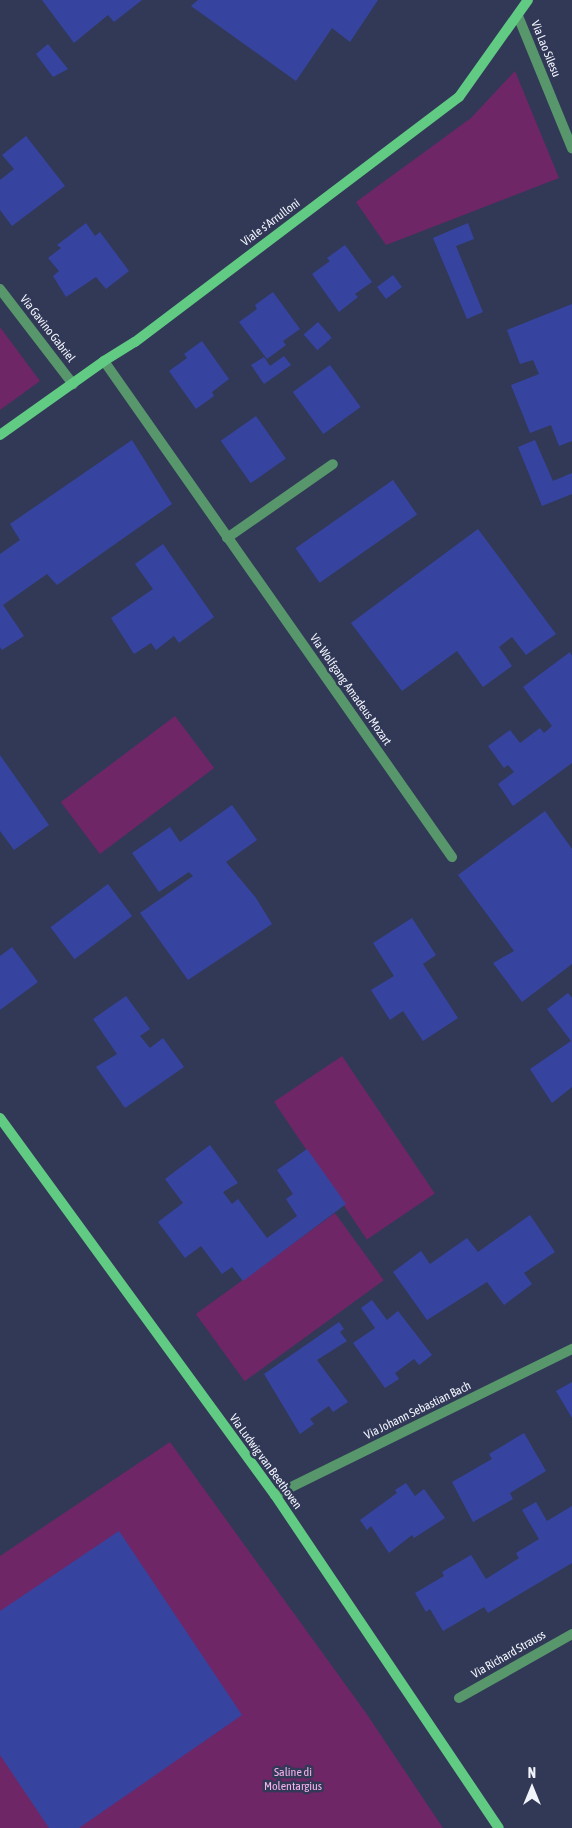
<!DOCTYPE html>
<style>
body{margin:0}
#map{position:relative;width:572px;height:1828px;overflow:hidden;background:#313957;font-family:"Asap Condensed",sans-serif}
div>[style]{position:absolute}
.green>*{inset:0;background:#6e2666;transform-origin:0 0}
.building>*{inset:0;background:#3644a0;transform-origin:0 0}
.street>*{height:10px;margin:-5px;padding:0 5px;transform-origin:5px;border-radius:5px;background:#58976b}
.secondary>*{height:10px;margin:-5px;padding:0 5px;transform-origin:5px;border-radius:5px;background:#61cb84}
span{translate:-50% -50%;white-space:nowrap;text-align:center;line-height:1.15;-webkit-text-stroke:5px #313957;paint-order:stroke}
.street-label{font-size:12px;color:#f2f4fc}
.park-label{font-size:12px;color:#f6b2ea}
.north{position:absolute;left:507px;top:1763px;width:50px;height:50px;-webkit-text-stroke:4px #313957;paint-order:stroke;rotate:0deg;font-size:14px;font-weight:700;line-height:20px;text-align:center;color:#f2f4fc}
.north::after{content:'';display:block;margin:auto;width:18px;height:22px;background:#f2f4fc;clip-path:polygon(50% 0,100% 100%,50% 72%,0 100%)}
</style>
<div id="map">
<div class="green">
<i style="clip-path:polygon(515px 71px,559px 178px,386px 245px,356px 202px,471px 118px)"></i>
<i style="clip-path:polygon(0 327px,40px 381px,0 410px)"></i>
<i style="left:175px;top:716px;width:65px;height:143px;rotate:53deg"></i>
<i style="left:342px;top:1056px;width:166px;height:82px;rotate:56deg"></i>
<i style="left:335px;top:1213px;width:83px;height:172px;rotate:54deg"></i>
<i style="clip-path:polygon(170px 1442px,366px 1713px,443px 1828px,0 1828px,0 1556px)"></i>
</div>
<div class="building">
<i style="clip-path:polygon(42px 0,142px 0,114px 22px,108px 15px,74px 43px)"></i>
<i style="clip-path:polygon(198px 0,378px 0,350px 42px,332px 28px,296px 81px,191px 6px)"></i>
<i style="clip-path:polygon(48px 44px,68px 69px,53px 77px,36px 54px)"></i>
<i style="clip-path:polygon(26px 136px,65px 186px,12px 226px,0 210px,0 180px,14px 169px,2px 155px)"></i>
<i style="clip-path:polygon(86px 223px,95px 236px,100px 232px,129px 271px,106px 289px,96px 277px,66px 297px,53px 276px,59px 271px,48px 258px,61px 248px,57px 245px)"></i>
<i style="clip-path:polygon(468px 223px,474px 239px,456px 246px,483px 312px,467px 319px,433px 238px)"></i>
<i style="clip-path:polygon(345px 245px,372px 282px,355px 294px,358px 297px,339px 312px,312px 274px,330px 261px,327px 258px)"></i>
<i style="left:393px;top:275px;width:15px;height:20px;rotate:53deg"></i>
<i style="clip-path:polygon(273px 292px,300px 329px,283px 341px,286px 345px,267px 359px,239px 322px,257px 309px,255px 305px)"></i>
<i style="clip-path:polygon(572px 304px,572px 441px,559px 446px,551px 425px,530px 433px,511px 385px,539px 374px,533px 360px,520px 364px,507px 330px)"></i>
<i style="left:318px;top:322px;width:21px;height:19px;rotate:49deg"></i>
<i style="clip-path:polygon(202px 341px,229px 379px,212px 392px,214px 396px,196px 409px,169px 371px,187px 358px,184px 354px)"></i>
<i style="clip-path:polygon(284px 356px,291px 365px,264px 384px,251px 365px,264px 357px,270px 366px)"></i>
<i style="left:330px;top:365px;width:52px;height:46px;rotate:54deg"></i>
<i style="left:256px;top:416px;width:52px;height:43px;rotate:55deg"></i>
<i style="clip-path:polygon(132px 440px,172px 504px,57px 585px,47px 574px,3px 605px,24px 636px,2px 650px,0 647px,0 554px,20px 540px,10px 524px)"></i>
<i style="clip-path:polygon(535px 440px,553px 481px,572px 473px,572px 494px,542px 506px,518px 447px)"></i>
<i style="left:393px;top:480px;width:42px;height:119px;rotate:55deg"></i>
<i style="clip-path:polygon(478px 529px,556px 634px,526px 655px,512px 637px,499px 647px,512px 666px,483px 687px,457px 651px,402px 691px,351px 623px)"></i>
<i style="clip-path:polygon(163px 544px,214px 617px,179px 643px,174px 636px,156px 650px,151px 643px,134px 654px,111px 618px,153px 589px,135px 564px)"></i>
<i style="clip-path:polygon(570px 652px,572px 656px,572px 763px,513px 806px,498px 784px,514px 772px,508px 765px,504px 768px,488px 746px,510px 730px,520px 743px,540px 728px,544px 733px,552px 726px,523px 687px)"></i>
<i style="clip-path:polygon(0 755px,49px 825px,14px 850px,0 831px)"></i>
<i style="clip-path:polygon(232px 805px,257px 840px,226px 862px,256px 898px,272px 924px,188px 980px,140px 913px,193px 876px,189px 872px,159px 892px,132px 853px,170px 827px,180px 842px)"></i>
<i style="clip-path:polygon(545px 811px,572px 849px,572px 964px,522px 1002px,493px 963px,514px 951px,458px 875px)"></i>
<i style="left:108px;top:884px;width:40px;height:72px;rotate:53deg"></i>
<i style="clip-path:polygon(412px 918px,436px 955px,423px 964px,458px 1018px,423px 1041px,403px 1011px,390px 1020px,371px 990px,394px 976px,373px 943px)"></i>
<i style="clip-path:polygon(12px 947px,38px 982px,0 1010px,0 956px)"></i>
<i style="clip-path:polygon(568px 993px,572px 998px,572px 1087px,552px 1103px,530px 1069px,571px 1041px,547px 1009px)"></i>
<i style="clip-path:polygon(126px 996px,150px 1029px,140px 1036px,150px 1048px,163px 1038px,184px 1067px,125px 1108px,96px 1067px,117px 1054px,93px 1019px)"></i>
<i style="clip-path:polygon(210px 1145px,238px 1183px,223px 1192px,232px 1204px,238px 1199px,267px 1238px,297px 1216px,286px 1199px,293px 1194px,277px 1170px,307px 1149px,346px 1204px,243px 1281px,232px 1267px,222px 1274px,201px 1246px,185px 1258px,158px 1222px,183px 1203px,165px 1179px)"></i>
<i style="clip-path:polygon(530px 1215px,555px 1252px,524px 1273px,532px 1284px,504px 1305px,487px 1282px,427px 1320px,393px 1272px,421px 1251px,430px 1264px,467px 1238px,478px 1252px)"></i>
<i style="clip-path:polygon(372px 1300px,387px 1320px,398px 1311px,432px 1355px,419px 1365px,414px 1359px,395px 1373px,399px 1379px,385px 1388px,353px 1343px,375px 1328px,361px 1308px)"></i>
<i style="clip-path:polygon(339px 1322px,344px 1329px,340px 1332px,347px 1341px,317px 1360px,348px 1402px,333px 1412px,329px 1406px,310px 1419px,314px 1424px,300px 1434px,264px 1374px)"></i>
<i style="clip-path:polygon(572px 1382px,572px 1418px,556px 1391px)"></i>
<i style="clip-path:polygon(524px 1433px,546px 1471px,510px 1493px,513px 1499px,473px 1522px,452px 1482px,492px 1459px,489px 1454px)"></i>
<i style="clip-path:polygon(406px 1483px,415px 1496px,424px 1489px,445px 1518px,414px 1538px,412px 1535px,389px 1553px,371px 1526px,367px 1530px,360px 1520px,397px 1493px,395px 1490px)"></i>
<i style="clip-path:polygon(536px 1502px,547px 1521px,572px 1506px,572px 1563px,488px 1613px,484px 1607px,443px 1631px,430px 1609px,426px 1612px,415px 1593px,444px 1576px,442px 1572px,471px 1555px,486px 1579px,519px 1558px,516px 1553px,539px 1539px,522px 1510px)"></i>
<i style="clip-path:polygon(119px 1531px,242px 1715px,79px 1828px,49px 1828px,0 1755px,0 1611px)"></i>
</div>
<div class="street">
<i style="left:518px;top:16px;width:143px;rotate:67.8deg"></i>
<i style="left:0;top:289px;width:120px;rotate:52.5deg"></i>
<i style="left:104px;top:361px;width:606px;rotate:54.95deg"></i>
<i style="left:227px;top:538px;width:129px;rotate:-34.9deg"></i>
<i style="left:275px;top:1495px;width:331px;rotate:-26.2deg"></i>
<i style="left:459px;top:1698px;width:130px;rotate:-29.5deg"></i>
</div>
<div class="secondary">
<i style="left:0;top:435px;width:128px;rotate:-35.4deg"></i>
<i style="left:104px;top:361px;width:36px;rotate:-32deg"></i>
<i style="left:135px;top:342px;width:406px;rotate:-37.1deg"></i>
<i style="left:459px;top:97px;width:119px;rotate:-54.6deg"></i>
<i style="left:0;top:1118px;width:467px;rotate:53.9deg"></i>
<i style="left:275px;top:1495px;width:401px;rotate:56.1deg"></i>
</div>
<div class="street-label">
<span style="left:545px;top:49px;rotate:68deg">Via Lao Silesu</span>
<span style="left:271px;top:223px;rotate:-37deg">Viale s'Arrulloni</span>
<span style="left:47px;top:329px;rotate:52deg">Via Gavino Gabriel</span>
<span style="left:350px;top:690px;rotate:55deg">Via Wolfgang Amadeus Mozart</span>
<span style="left:418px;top:1411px;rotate:-26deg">Via Johann Sebastian Bach</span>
<span style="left:265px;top:1462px;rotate:54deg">Via Ludwig van Beethoven</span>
<span style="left:509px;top:1655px;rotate:-30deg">Via Richard Strauss</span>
</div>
<div class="park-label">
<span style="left:293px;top:1780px">Saline di<br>Molentargius</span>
</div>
<div class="north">N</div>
</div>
